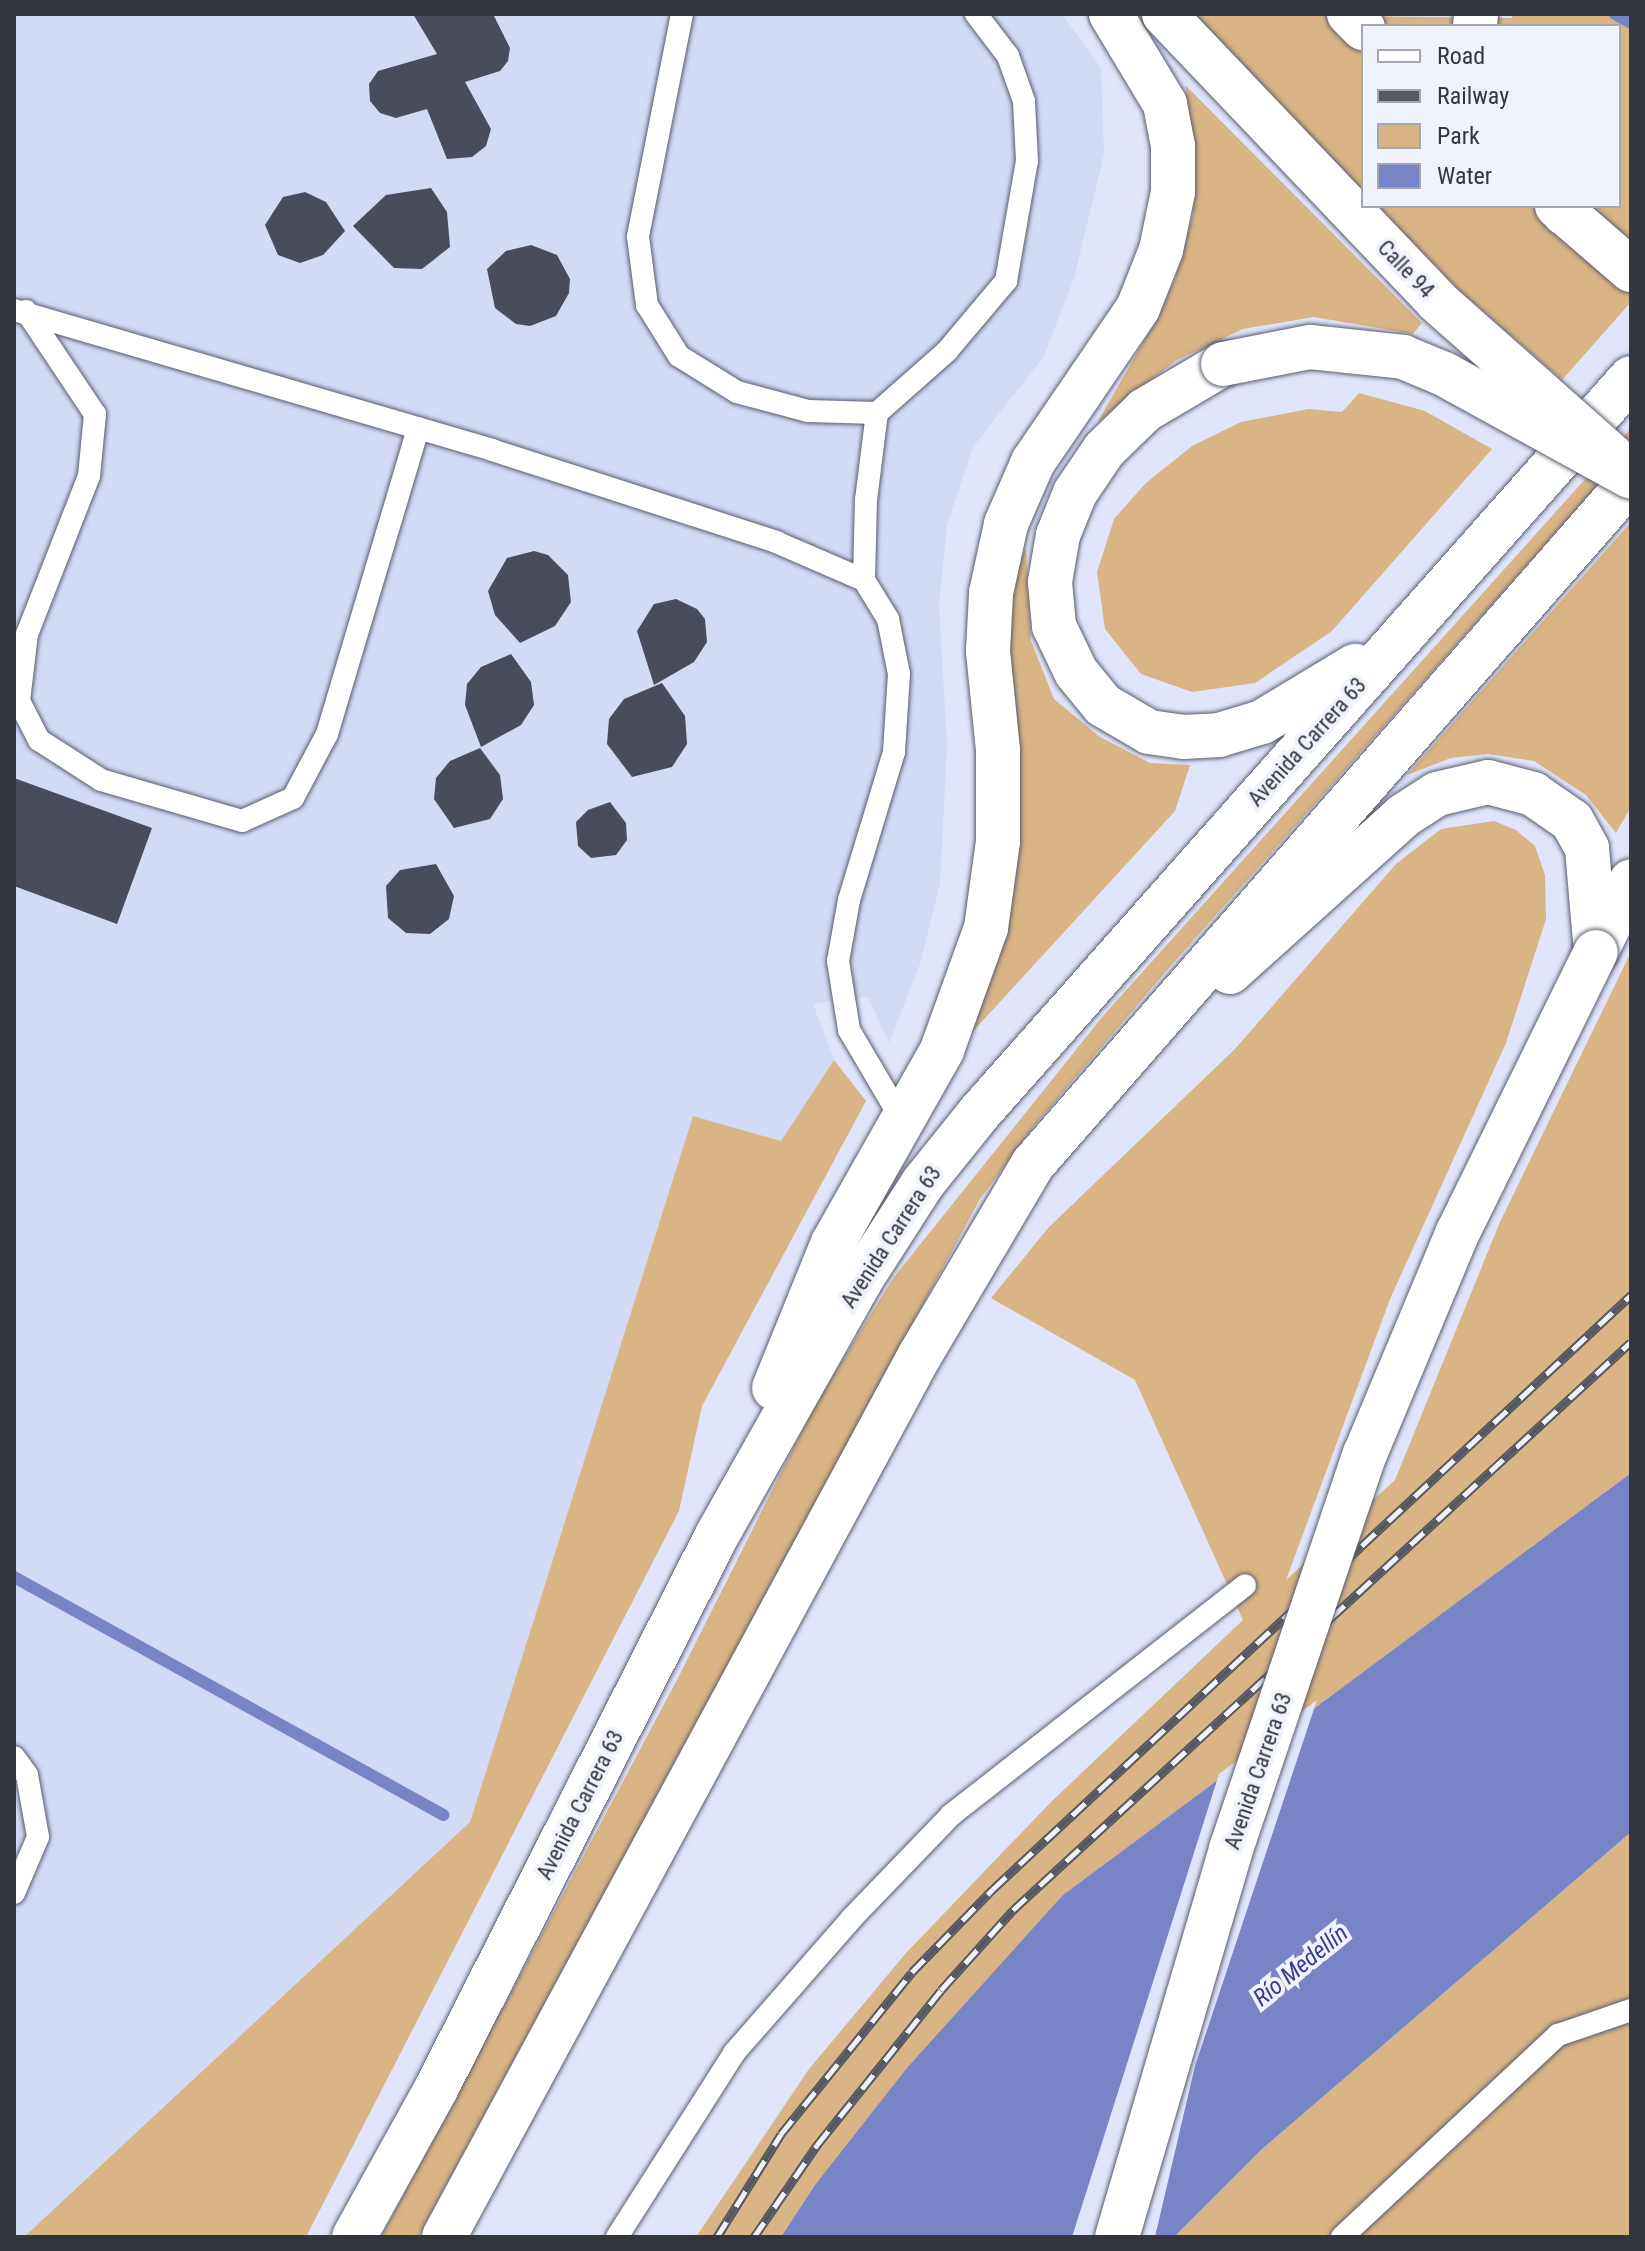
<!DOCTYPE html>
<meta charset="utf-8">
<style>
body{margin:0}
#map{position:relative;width:1645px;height:2251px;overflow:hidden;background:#e0e5fb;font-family:"Roboto Condensed",sans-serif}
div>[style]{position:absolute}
.built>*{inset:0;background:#d3daf6}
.green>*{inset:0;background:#d9b484}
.water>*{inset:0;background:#7784c6}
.pier>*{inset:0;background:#e0e5fb}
.stream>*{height:12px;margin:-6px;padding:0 6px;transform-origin:6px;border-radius:6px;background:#7784c6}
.building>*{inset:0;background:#484c5d}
.roads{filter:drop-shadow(0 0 2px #585c6e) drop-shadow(0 0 2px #585c6e)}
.lane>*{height:22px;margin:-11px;padding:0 11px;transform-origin:11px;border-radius:11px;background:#fff}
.secondary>*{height:44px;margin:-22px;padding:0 22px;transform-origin:22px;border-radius:22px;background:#fff}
.highway>*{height:44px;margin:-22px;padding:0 22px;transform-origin:22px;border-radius:22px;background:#fff}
.rail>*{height:9px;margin-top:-4.5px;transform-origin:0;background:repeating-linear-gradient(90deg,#f1f3fc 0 18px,#555862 0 36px);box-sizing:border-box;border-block:2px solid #555862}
.bridges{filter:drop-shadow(0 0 2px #585c6e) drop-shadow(0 0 2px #585c6e)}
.secondary-bridge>*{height:44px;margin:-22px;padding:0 22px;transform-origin:22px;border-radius:22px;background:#fff}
.highway-bridge>*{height:44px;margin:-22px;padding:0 22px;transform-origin:22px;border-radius:22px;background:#fff}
span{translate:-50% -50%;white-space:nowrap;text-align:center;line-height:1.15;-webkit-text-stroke:8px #f1f3fc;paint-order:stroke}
.street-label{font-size:22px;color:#34363e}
.water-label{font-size:24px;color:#363e8d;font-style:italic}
.frame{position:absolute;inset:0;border:16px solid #34363e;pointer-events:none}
.legend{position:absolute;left:1361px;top:24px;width:260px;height:184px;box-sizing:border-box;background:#f1f3fc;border:2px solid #a5a7b0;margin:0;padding:10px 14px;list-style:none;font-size:24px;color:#34363e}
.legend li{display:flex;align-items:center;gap:16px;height:40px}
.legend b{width:40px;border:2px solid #a5a7b0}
</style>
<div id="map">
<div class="built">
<i style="clip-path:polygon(14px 14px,1062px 14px,1101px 68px,1104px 154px,1074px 278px,1044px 356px,973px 447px,947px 525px,939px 604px,947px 746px,940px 883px,920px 964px,889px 1043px,868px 997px,813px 1004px,834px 1060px,781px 1141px,693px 1116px,470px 1822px,24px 2237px,14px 2237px)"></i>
</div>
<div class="green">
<i style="clip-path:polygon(1191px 14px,1512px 18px,1513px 14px,1631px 14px,1631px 302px,1562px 380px,1460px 291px,1377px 206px,1619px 206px,1619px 26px,1363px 26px,1363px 191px)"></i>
<i style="clip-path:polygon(1186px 86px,1422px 323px,1413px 334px,1314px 317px,1243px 329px,1175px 361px,1097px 423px,1157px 318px,1175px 279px,1193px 214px)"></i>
<i style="clip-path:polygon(1359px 393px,1425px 411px,1492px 449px,1332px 631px,1255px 683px,1192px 692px,1141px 674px,1105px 629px,1097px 572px,1114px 519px,1146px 483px,1192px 446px,1241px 422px,1309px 409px,1342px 412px)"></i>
<i style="clip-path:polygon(1631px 428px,1631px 448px,1168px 969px,1034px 1126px,980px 1199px,418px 2237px,381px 2237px,678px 1678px,816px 1403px,894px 1277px,1103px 1016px)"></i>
<i style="clip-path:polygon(1631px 522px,1631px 807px,1616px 833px,1586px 795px,1534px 761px,1488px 754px,1451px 758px,1407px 775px)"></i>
<i style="clip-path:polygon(1026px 548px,1031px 641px,1054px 699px,1100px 737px,1150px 763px,1190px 765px,1175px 811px,965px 1040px,1008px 683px,1013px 575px)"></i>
<i style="clip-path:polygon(1494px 821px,1516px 830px,1535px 846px,1545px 875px,1546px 919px,1506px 1043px,1390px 1299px,1286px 1580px,1395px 1480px,1500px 1222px,1631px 952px,1631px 1473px,1063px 1895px,815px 2185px,781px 2237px,696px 2237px,809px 2069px,906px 1953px,1051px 1802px,1243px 1620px,1135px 1380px,991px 1298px,1049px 1227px,1235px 1049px,1396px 864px,1441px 829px)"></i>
<i style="clip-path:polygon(834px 1060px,866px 1101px,702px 1406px,679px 1511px,306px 2237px,24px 2237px,470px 1822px,693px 1116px,781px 1141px)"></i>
<i style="clip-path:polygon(1631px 1832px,1631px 2237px,1174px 2237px,1262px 2149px)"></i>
</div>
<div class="water">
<i style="clip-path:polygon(1631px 1473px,1631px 1832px,1262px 2149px,1174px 2237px,781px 2237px,815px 2185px,907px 2068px,1063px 1895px)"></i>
</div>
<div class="pier">
<i style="clip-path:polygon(1317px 1700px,1195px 2066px,1155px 2237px,1072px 2237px,1219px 1774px)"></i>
</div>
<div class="stream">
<i style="left:1615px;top:14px;width:18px;rotate:29deg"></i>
<i style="left:14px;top:1577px;width:491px;rotate:29deg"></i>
</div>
<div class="building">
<i style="clip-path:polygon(413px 14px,493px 14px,510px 48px,508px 61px,500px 71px,465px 82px,491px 129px,486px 146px,472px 157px,447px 159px,427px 109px,396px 118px,380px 113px,370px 101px,369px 84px,378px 71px,437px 54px)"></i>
<i style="clip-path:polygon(431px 188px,447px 212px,450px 247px,422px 269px,394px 268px,353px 226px,386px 195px)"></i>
<i style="clip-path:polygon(305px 192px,326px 202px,345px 231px,323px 255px,300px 263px,278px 255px,265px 225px,283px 197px)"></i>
<i style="clip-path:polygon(531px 245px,557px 255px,570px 279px,569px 293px,556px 316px,530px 326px,516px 324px,495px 308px,487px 269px,506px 251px)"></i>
<i style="clip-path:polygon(534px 551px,548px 555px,568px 575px,571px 602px,555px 626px,520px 643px,495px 615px,488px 591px,507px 558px)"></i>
<i style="clip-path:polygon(676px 599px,697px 609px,705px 619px,707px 642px,694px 662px,654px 685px,637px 631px,654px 604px)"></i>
<i style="clip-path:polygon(511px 654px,531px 682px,534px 705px,521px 725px,481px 747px,465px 705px,467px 684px,481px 667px)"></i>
<i style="clip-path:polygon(662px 683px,685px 716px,687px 744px,672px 767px,632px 777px,607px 744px,609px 719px,624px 699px)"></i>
<i style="clip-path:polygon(480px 748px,500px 775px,503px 799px,490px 819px,454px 828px,434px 799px,436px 778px,450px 761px)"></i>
<i style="clip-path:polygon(14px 778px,152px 828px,117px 924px,14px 886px)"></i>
<i style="clip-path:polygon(610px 802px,626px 823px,627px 840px,616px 855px,591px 858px,578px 846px,576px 822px,588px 810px)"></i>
<i style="clip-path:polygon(436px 864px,454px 896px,449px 919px,430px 934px,406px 933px,388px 918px,386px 886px,400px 870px)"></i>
</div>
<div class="roads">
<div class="lane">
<i style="left:682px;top:14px;width:227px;rotate:101.2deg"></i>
<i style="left:638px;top:237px;width:69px;rotate:82.5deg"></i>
<i style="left:647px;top:305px;width:60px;rotate:57.9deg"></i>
<i style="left:679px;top:356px;width:68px;rotate:31.8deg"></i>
<i style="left:737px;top:392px;width:73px;rotate:15deg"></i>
<i style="left:808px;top:411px;width:69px;rotate:1.7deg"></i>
<i style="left:14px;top:310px;width:498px;rotate:16.3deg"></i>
<i style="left:492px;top:450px;width:299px;rotate:17.9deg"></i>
<i style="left:776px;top:542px;width:96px;rotate:23.4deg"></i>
<i style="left:864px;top:580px;width:46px;rotate:58.4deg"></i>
<i style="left:888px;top:619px;width:56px;rotate:78.7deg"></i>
<i style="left:899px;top:674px;width:78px;rotate:93.7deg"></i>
<i style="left:894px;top:752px;width:155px;rotate:106.9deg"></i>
<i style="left:849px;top:900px;width:62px;rotate:100.2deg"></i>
<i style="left:838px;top:961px;width:70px;rotate:80.9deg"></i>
<i style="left:849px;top:1030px;width:104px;rotate:59.5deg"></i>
<i style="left:26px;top:311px;width:124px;rotate:56.2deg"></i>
<i style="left:95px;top:414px;width:62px;rotate:95.5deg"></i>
<i style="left:89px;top:476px;width:170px;rotate:111.4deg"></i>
<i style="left:27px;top:634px;width:67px;rotate:96.8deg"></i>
<i style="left:19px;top:701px;width:44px;rotate:62.9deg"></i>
<i style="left:39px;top:740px;width:74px;rotate:32.8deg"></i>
<i style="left:101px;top:780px;width:147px;rotate:16.2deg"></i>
<i style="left:242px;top:821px;width:56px;rotate:-24.3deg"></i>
<i style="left:293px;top:798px;width:72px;rotate:-62deg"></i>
<i style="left:327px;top:734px;width:319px;rotate:-73.4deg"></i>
<i style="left:864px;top:580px;width:80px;rotate:-88.6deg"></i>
<i style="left:866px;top:500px;width:88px;rotate:-82.8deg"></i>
<i style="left:877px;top:413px;width:94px;rotate:-41.5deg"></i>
<i style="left:947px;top:351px;width:92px;rotate:-49.9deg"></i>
<i style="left:1006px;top:281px;width:122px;rotate:-80.1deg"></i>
<i style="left:1027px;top:161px;width:60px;rotate:-92.9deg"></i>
<i style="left:1024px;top:101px;width:48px;rotate:-109.6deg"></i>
<i style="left:1008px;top:56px;width:53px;rotate:-127.3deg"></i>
<i style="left:14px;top:1757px;width:22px;rotate:54deg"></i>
<i style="left:27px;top:1775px;width:63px;rotate:79.9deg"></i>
<i style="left:38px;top:1837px;width:61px;rotate:113.2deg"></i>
<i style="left:617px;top:2237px;width:218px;rotate:-57.5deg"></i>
<i style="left:734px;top:2053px;width:179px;rotate:-48.8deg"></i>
<i style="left:852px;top:1918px;width:143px;rotate:-46.1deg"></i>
<i style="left:951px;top:1815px;width:373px;rotate:-38deg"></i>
<i style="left:1342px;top:2237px;width:296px;rotate:-43.1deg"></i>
<i style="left:1558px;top:2035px;width:77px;rotate:-18.9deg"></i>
</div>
<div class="secondary">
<i style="left:1349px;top:14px;width:20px;rotate:45deg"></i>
<i style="left:1557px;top:206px;width:98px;rotate:40.9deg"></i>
</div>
<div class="highway">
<i style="left:1475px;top:26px;width:12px;rotate:-85deg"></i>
<i style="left:1560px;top:206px;width:8px;rotate:60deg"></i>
<i style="left:1223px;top:364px;width:91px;rotate:149.5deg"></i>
<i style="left:1145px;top:410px;width:57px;rotate:135.7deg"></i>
<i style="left:1104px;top:450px;width:52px;rotate:124deg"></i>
<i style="left:1075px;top:493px;width:45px;rotate:112deg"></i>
<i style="left:1058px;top:535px;width:48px;rotate:99.7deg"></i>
<i style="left:1050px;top:582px;width:44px;rotate:84.8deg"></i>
<i style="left:1054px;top:626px;width:51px;rotate:64.4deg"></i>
<i style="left:1076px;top:672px;width:43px;rotate:50.7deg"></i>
<i style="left:1103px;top:705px;width:53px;rotate:30.4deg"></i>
<i style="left:1149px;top:732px;width:34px;rotate:8deg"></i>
<i style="left:1183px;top:737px;width:36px;rotate:-3deg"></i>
<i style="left:1219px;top:735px;width:45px;rotate:-16.8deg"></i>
<i style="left:1262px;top:722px;width:109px;rotate:-31.1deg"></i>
<i style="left:1599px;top:946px;width:72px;rotate:-63.8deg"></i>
<i style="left:1230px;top:972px;width:233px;rotate:-42deg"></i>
<i style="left:1403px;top:816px;width:40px;rotate:-32.9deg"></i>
<i style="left:1437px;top:794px;width:52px;rotate:-13.2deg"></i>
<i style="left:1488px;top:782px;width:47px;rotate:14.9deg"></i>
<i style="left:1533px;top:794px;width:47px;rotate:34.7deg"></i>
<i style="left:1572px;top:821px;width:31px;rotate:61deg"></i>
<i style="left:1587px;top:848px;width:104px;rotate:85.1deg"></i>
<i style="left:774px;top:1388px;width:157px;rotate:-67.9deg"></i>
<i style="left:833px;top:1243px;width:222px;rotate:-60.5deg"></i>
<i style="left:942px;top:1050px;width:130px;rotate:-70.2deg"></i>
<i style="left:986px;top:928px;width:88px;rotate:-82.1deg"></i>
<i style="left:998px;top:841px;width:91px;rotate:-90deg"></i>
<i style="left:998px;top:750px;width:100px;rotate:-95.8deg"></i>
<i style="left:988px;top:651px;width:58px;rotate:-87deg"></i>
<i style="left:991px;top:593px;width:71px;rotate:-77.7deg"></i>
<i style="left:1006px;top:524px;width:68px;rotate:-66.5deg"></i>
<i style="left:1033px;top:462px;width:186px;rotate:-55.7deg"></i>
<i style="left:1138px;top:308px;width:62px;rotate:-68.4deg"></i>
<i style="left:1161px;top:250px;width:59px;rotate:-78.3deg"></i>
<i style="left:1173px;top:192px;width:46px;rotate:-90deg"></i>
<i style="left:1173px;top:146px;width:43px;rotate:-100.8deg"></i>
<i style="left:1165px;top:104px;width:105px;rotate:-121deg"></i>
<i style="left:354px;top:2237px;width:169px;rotate:-61deg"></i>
<i style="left:436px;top:2089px;width:619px;rotate:-63.1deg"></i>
<i style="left:716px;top:1537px;width:294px;rotate:-60.6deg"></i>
<i style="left:860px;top:1281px;width:117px;rotate:-57.3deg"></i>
<i style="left:923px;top:1183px;width:91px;rotate:-51.2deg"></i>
<i style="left:980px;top:1112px;width:981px;rotate:-48.43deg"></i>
<i style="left:444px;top:2237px;width:1002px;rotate:-61.65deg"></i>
<i style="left:920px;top:1355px;width:222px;rotate:-59.4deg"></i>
<i style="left:1033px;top:1164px;width:908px;rotate:-48.8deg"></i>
</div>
</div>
<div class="rail">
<i style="left:717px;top:2237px;width:121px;rotate:-58.1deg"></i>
<i style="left:781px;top:2134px;width:208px;rotate:-51deg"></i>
<i style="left:912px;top:1972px;width:116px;rotate:-45.7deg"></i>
<i style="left:993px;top:1889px;width:872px;rotate:-42.95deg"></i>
<i style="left:754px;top:2237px;width:112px;rotate:-55.6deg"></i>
<i style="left:817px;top:2145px;width:198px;rotate:-51.3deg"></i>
<i style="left:941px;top:1990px;width:108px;rotate:-48deg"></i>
<i style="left:1013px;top:1910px;width:839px;rotate:-42.59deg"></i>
</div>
<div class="bridges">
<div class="secondary-bridge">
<i style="left:1164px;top:14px;width:396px;rotate:46.4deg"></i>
<i style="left:1437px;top:301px;width:234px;rotate:41.5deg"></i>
</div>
<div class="highway-bridge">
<i style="left:1223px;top:364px;width:89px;rotate:-11.1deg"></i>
<i style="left:1310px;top:347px;width:94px;rotate:6.1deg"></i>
<i style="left:1403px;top:357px;width:44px;rotate:22.5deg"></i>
<i style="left:1444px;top:374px;width:213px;rotate:28.8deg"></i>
<i style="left:1117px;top:2237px;width:404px;rotate:-73.6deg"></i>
<i style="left:1231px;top:1849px;width:417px;rotate:-71.3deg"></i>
<i style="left:1365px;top:1454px;width:241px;rotate:-67.3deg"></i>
<i style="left:1458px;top:1232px;width:312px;rotate:-63.8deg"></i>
</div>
</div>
<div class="street-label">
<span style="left:1406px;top:269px;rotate:46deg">Calle 94</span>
<span style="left:1307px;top:742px;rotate:-48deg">Avenida Carrera 63</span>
<span style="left:891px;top:1237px;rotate:-57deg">Avenida Carrera 63</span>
<span style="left:1258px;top:1771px;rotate:-71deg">Avenida Carrera 63</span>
<span style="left:580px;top:1805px;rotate:-63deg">Avenida Carrera 63</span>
</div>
<div class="water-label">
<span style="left:1301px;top:1966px;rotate:-39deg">Río Medellín</span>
</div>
<div class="frame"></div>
<ul class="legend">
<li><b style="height:10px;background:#fff"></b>Road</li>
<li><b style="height:10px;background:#555862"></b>Railway</li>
<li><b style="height:22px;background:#d9b484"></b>Park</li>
<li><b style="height:22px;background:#7784c6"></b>Water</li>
</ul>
</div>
